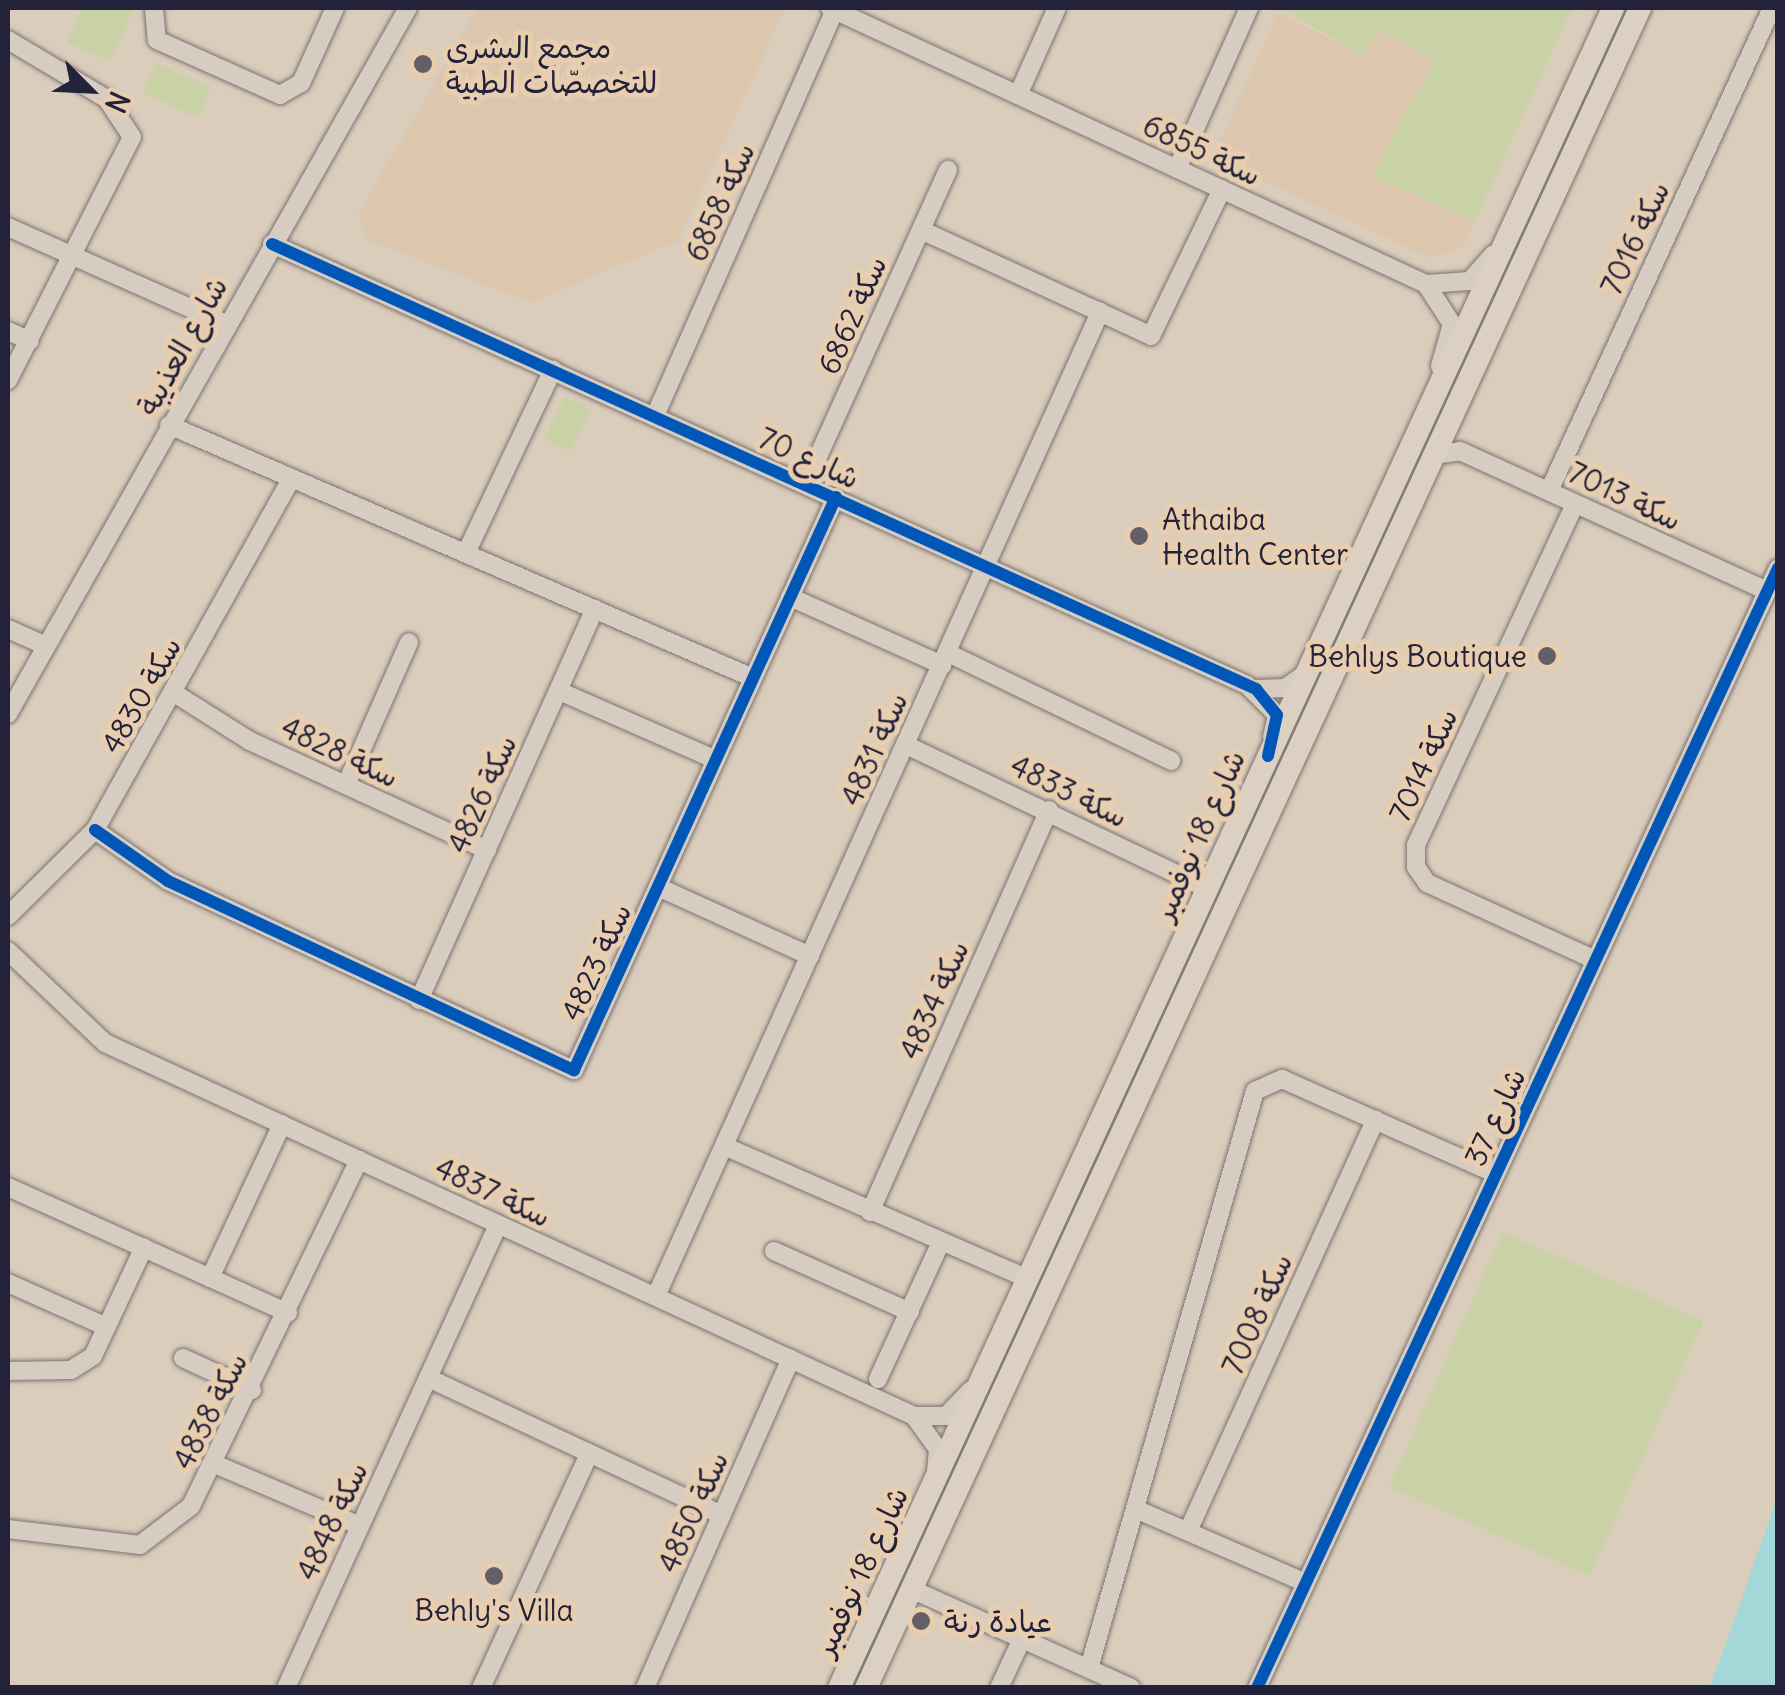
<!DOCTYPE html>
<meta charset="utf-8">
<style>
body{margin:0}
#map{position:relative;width:1785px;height:1695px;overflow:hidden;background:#dbcdbc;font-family:Delius,"Playpen Sans Arabic",sans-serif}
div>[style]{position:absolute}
.built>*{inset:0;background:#dcc7ae}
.green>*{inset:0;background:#c8d2a4;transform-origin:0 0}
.water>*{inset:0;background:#a4d8d8}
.roads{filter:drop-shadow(0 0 2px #7a7371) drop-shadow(0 0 2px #7a7371)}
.minor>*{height:18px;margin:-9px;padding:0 9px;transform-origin:9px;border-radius:9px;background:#d6ccc1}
.major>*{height:22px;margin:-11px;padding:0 11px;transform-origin:11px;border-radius:11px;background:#dbd0c2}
.cycleway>*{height:12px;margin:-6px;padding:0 6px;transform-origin:6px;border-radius:6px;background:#0057b8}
.dots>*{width:28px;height:28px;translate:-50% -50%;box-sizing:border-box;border:5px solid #e8ceaf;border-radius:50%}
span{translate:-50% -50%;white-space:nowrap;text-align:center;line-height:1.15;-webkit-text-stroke:10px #e8ceaf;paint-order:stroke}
.poi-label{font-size:30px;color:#22223b}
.left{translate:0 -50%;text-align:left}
.right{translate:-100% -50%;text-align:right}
.street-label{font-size:30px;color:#22223b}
.frame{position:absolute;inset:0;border:10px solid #22223b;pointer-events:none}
.north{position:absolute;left:40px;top:40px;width:100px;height:100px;-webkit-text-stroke:8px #e8ceaf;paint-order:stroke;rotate:114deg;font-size:28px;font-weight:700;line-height:40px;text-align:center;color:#22223b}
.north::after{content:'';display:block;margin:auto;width:35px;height:45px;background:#22223b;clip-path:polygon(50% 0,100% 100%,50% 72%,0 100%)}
</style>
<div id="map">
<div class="built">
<i style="clip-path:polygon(478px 8px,785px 8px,679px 240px,531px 303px,368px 240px,358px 214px)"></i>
<i style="clip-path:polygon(1278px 13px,1364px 56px,1378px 30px,1435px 60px,1372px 176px,1475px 221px,1464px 246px,1431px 258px,1212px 158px)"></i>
</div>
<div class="green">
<i style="clip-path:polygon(82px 8px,134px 8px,110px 61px,67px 42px)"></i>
<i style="clip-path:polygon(1281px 8px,1572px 8px,1475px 221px,1372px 176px,1435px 60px,1378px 30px,1364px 56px)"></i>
<i style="left:156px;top:63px;width:60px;height:33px;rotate:24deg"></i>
<i style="left:565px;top:397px;width:28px;height:47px;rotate:26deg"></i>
<i style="left:1503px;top:1232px;width:219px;height:279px;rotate:24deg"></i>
</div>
<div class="water">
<i style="clip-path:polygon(1777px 1498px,1777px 1687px,1709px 1687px,1719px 1663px)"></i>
</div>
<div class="roads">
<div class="minor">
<i style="left:154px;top:8px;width:32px;rotate:85deg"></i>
<i style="left:157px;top:40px;width:135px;rotate:24.1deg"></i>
<i style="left:280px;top:95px;width:24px;rotate:-30deg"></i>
<i style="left:301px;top:83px;width:82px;rotate:-65.6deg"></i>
<i style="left:830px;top:8px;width:657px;rotate:24.85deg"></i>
<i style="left:1426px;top:284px;width:48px;rotate:57deg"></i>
<i style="left:1452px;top:324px;width:44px;rotate:105.9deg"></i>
<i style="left:8px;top:40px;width:115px;rotate:30.8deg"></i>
<i style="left:107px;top:99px;width:45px;rotate:56.7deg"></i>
<i style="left:132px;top:137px;width:273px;rotate:117deg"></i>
<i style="left:1018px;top:95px;width:95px;rotate:-65.9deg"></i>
<i style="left:1177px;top:169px;width:176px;rotate:-65.9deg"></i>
<i style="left:8px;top:227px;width:239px;rotate:24deg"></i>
<i style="left:921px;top:230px;width:253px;rotate:24.7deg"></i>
<i style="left:1151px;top:336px;width:163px;rotate:-64.2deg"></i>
<i style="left:272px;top:244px;width:1070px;rotate:24.34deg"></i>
<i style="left:1247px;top:685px;width:42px;rotate:45deg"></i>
<i style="left:1277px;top:715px;width:22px;rotate:103deg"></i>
<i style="left:1426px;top:284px;width:44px;rotate:-3.9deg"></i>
<i style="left:1470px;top:281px;width:35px;rotate:-49deg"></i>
<i style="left:8px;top:331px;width:24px;rotate:24deg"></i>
<i style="left:655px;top:416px;width:444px;rotate:-66.1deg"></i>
<i style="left:169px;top:425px;width:636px;rotate:23.42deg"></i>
<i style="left:1433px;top:455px;width:27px;rotate:-8deg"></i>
<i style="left:1460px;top:451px;width:337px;rotate:24.5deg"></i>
<i style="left:806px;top:483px;width:344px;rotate:-65.6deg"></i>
<i style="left:1549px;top:491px;width:532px;rotate:-65.22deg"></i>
<i style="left:1575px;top:504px;width:376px;rotate:115deg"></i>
<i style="left:1416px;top:845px;width:22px;rotate:90deg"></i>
<i style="left:1416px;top:867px;width:19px;rotate:55deg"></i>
<i style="left:1427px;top:883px;width:185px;rotate:24.6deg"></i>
<i style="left:466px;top:553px;width:203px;rotate:-64.6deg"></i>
<i style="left:790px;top:597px;width:167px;rotate:24.1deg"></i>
<i style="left:8px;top:629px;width:42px;rotate:24.1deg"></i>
<i style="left:948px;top:653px;width:248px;rotate:25.8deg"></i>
<i style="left:1256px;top:689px;width:29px;rotate:-2deg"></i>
<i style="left:1285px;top:688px;width:24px;rotate:-35deg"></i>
<i style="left:559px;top:691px;width:171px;rotate:23.7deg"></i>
<i style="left:174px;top:693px;width:90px;rotate:32.3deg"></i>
<i style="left:250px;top:741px;width:261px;rotate:24.7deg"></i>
<i style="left:8px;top:714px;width:811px;rotate:-60.47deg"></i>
<i style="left:906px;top:745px;width:335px;rotate:25.5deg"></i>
<i style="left:346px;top:785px;width:156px;rotate:-66.2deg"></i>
<i style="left:95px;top:830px;width:89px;rotate:34.9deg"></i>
<i style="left:168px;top:881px;width:448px;rotate:25deg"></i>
<i style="left:574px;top:1070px;width:630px;rotate:-65.43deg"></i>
<i style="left:658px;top:887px;width:167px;rotate:24.4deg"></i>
<i style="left:8px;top:916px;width:122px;rotate:-44.7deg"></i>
<i style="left:95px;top:830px;width:403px;rotate:-60.8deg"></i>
<i style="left:8px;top:951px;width:134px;rotate:43.5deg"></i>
<i style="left:105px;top:1043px;width:891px;rotate:24.75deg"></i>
<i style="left:914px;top:1416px;width:41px;rotate:54deg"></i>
<i style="left:938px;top:1449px;width:22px;rotate:95deg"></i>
<i style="left:419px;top:1000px;width:429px;rotate:-65.8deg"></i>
<i style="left:724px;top:1146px;width:332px;rotate:23.6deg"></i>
<i style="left:8px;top:1187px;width:307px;rotate:24.2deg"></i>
<i style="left:870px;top:1212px;width:440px;rotate:-66deg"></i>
<i style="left:774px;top:1251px;width:149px;rotate:24.2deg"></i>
<i style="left:210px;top:1278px;width:170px;rotate:-64.9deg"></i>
<i style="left:8px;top:1283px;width:108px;rotate:24deg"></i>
<i style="left:656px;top:1296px;width:1080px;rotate:-65.71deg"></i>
<i style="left:183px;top:1358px;width:76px;rotate:24.9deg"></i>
<i style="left:8px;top:1371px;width:63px;rotate:-0.9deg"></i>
<i style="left:71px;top:1370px;width:26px;rotate:-32deg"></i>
<i style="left:93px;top:1356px;width:120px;rotate:-64.9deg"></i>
<i style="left:428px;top:1378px;width:324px;rotate:25deg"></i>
<i style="left:878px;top:1379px;width:151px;rotate:-65.3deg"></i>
<i style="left:914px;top:1416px;width:32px"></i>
<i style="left:946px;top:1416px;width:36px;rotate:-46deg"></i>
<i style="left:217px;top:1465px;width:155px;rotate:23.1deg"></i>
<i style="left:1138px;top:1510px;width:183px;rotate:23.5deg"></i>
<i style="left:8px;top:1529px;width:133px;rotate:6.9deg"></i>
<i style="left:140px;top:1545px;width:64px;rotate:-37.4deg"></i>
<i style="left:191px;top:1506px;width:385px;rotate:-64.1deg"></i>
<i style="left:1188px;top:1531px;width:452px;rotate:-65.5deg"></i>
<i style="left:911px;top:1589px;width:241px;rotate:24.2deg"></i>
<i style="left:1089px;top:1668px;width:600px;rotate:-73.95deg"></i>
<i style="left:1255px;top:1091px;width:30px;rotate:-24deg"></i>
<i style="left:1282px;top:1079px;width:234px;rotate:23.9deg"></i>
<i style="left:286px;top:1688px;width:509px;rotate:-65.4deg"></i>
<i style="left:481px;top:1688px;width:258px;rotate:-65.2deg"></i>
<i style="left:645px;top:1688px;width:360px;rotate:-66.1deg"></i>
<i style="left:999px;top:1688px;width:54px;rotate:-64.9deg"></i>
<i style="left:1257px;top:1688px;width:1235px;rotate:-65.05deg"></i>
</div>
<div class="major">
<i style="left:839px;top:1688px;width:1850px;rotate:-65.26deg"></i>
<i style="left:866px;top:1688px;width:1850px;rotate:-65.26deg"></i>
</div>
</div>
<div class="cycleway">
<i style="left:272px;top:244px;width:1080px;rotate:24.33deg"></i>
<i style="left:1256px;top:689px;width:33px;rotate:51deg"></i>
<i style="left:1277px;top:715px;width:42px;rotate:102.4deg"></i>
<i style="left:95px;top:830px;width:89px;rotate:34.9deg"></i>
<i style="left:168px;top:881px;width:448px;rotate:25deg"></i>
<i style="left:574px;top:1070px;width:630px;rotate:-65.43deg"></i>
<i style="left:1257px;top:1688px;width:1235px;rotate:-65.05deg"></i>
</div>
<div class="dots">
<i style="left:423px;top:64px;background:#635e68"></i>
<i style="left:1139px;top:536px;background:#635e68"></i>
<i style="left:1547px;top:656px;background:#635e68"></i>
<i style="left:494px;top:1576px;background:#635e68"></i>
<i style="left:921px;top:1621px;background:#635e68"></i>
</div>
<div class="poi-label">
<span class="left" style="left:446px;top:64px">مجمع البشرى<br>للتخصصّات الطبية</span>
<span class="left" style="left:1162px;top:536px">Athaiba<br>Health Center</span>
<span class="right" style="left:1527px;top:656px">Behlys Boutique</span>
<span style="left:494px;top:1610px">Behly's Villa</span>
<span class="left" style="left:944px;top:1621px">عيادة رنة</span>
</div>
<div class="street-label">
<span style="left:1202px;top:150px;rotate:25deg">سكة 6855</span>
<span style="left:720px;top:202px;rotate:-66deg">سكة 6858</span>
<span style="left:1635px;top:238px;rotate:-65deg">سكة 7016</span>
<span style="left:852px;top:315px;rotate:-66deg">سكة 6862</span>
<span style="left:182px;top:346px;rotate:-61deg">شارع العذيبة</span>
<span style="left:809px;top:458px;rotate:24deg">شارع 70</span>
<span style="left:1625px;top:496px;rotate:25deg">سكة 7013</span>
<span style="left:141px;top:695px;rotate:-60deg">سكة 4830</span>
<span style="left:874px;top:749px;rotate:-66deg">سكة 4831</span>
<span style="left:340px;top:752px;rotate:25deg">سكة 4828</span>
<span style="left:1423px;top:765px;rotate:-65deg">سكة 7014</span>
<span style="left:1069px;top:791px;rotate:26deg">سكة 4833</span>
<span style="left:482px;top:794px;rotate:-66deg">سكة 4826</span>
<span style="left:1199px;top:835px;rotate:-66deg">شارع 18 نوفمبر</span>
<span style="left:596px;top:962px;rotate:-65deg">سكة 4823</span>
<span style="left:934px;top:1000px;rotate:-66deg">سكة 4834</span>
<span style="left:1495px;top:1117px;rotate:-65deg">شارع 37</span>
<span style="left:493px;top:1192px;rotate:25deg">سكة 4837</span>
<span style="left:1257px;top:1314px;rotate:-66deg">سكة 7008</span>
<span style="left:210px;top:1411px;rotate:-63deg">سكة 4838</span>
<span style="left:693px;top:1512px;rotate:-66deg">سكة 4850</span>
<span style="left:332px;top:1521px;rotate:-65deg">سكة 4848</span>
<span style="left:861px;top:1571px;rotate:-65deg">شارع 18 نوفمبر</span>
</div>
<div class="frame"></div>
<div class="north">N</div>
</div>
